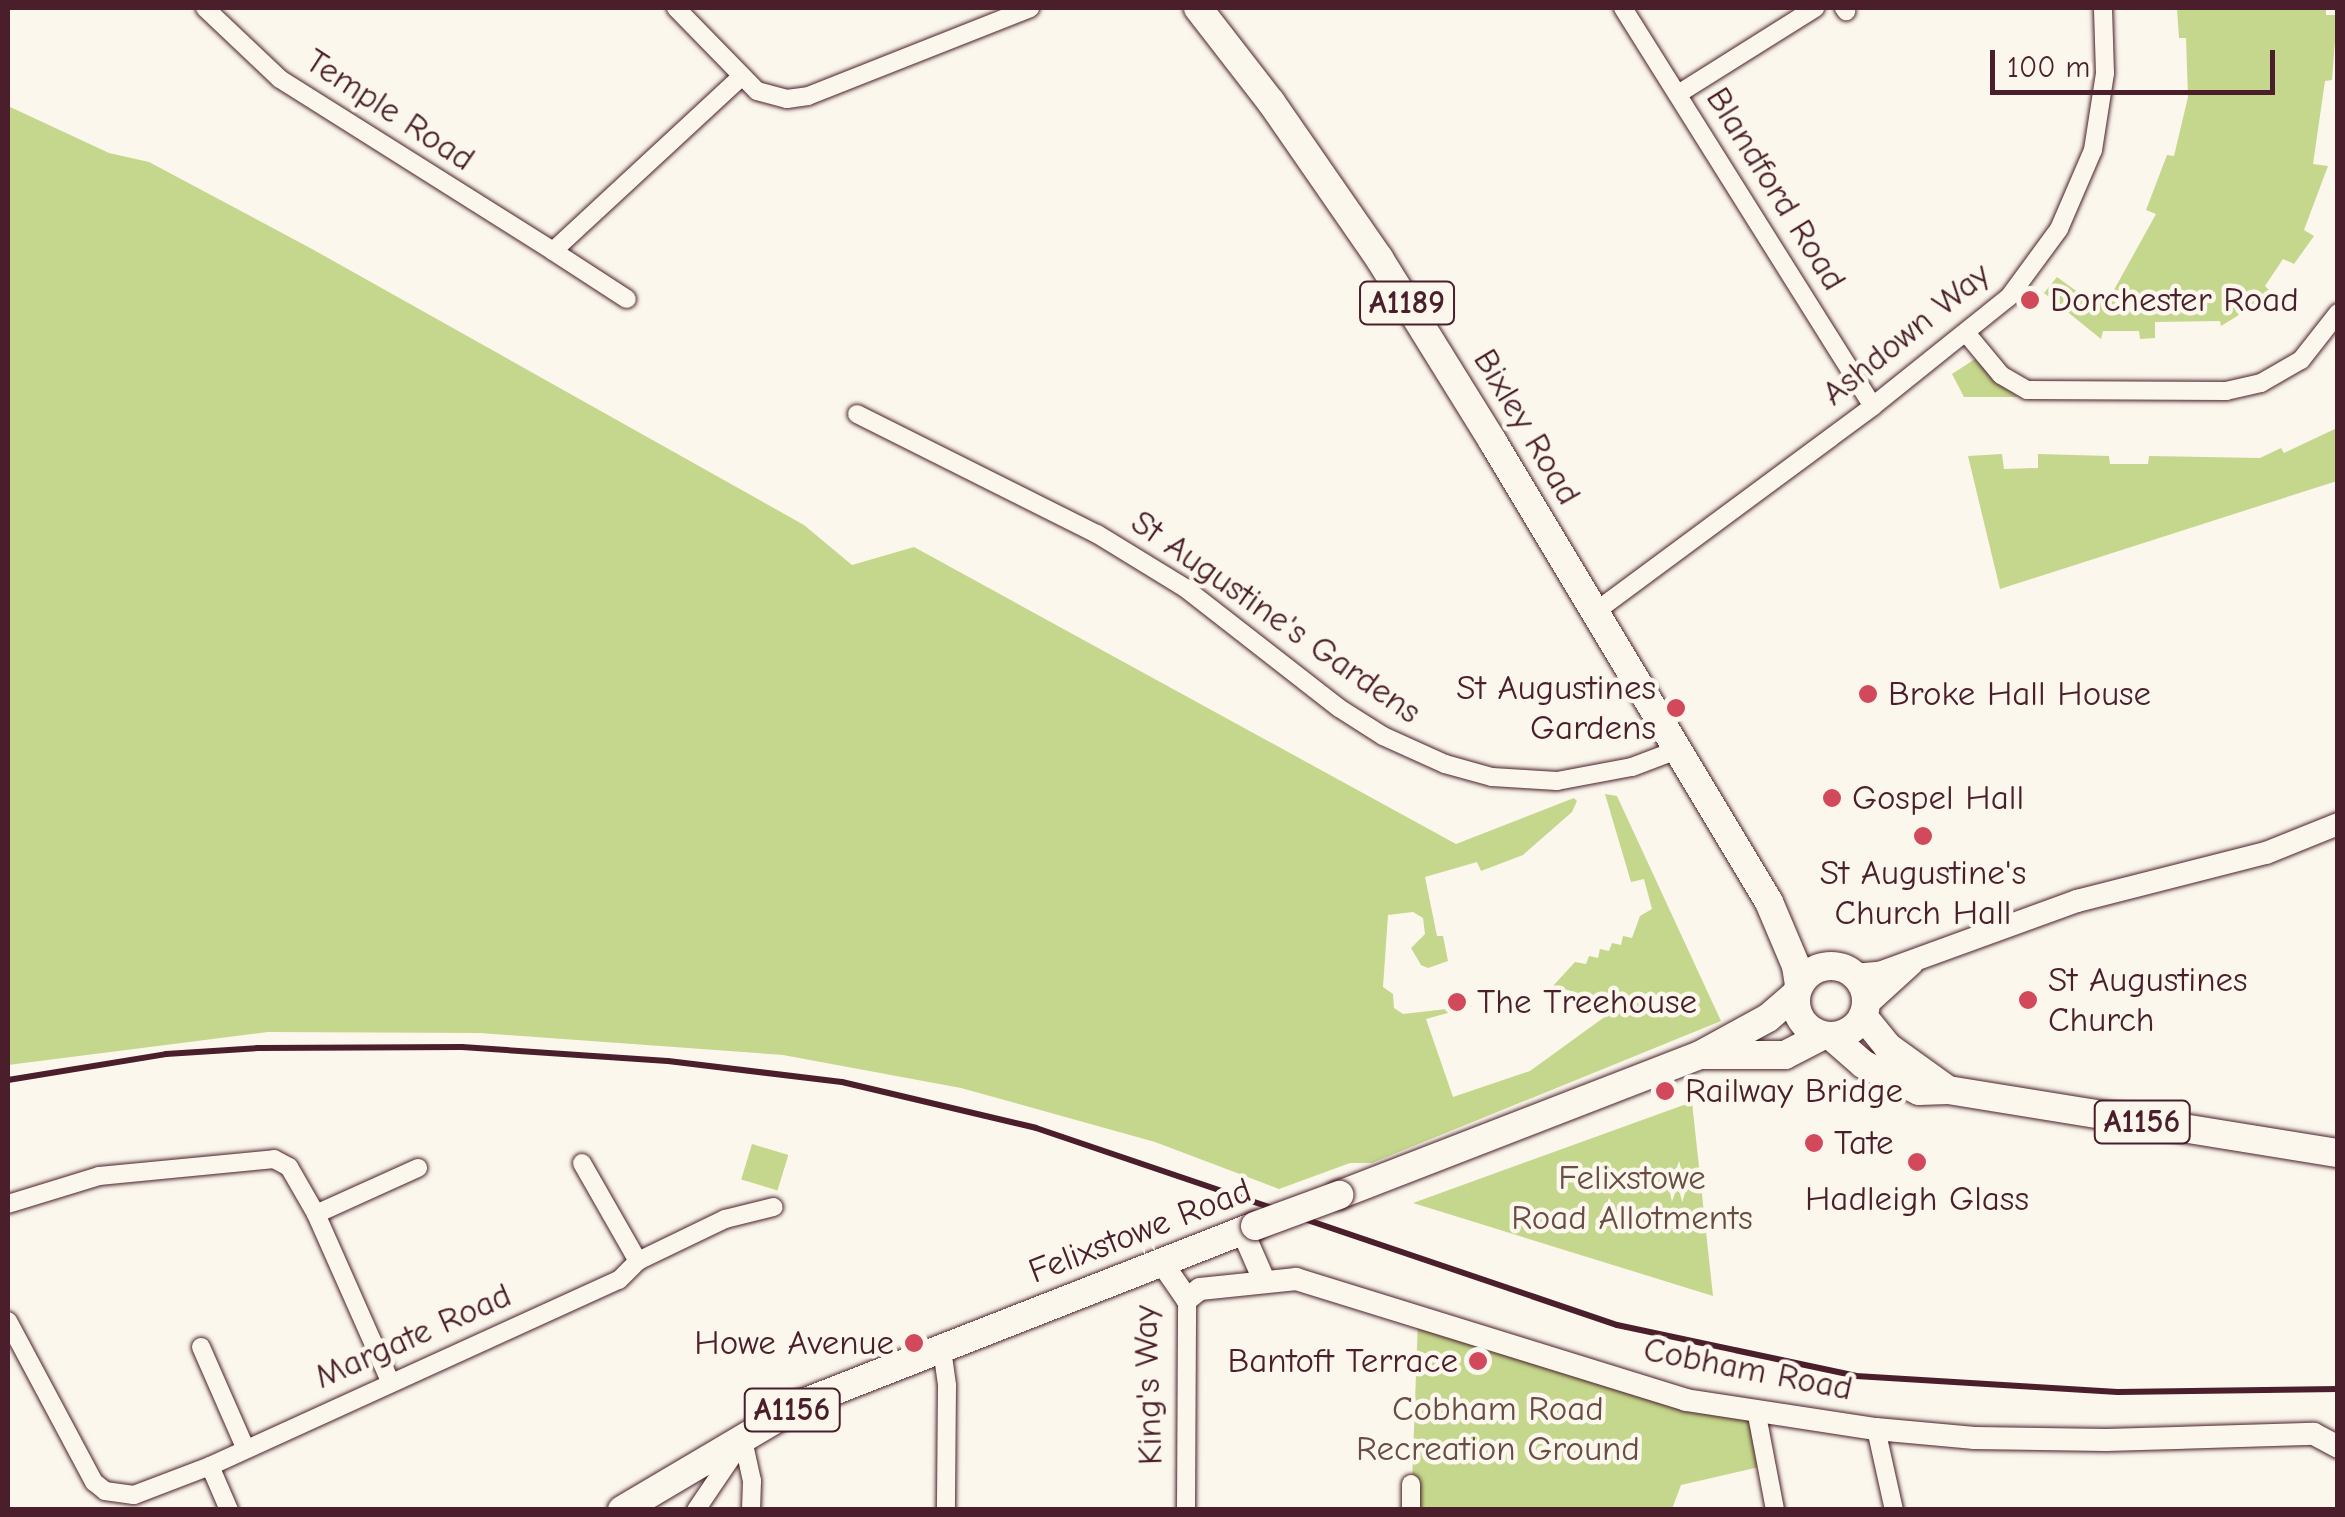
<!DOCTYPE html>
<style>
body{margin:0}
#map{position:relative;width:2345px;height:1517px;overflow:hidden;background:#fbf7ec;font-family:"Comic Neue",sans-serif}
div>[style]{position:absolute}
.green>*{inset:0;background:#c5d78c;transform-origin:0 0}
.roads{filter:drop-shadow(0 0 2px #4a1f2b) drop-shadow(0 0 2px #4a1f2b)}
.minor>*{height:18px;margin:-9px;padding:0 9px;transform-origin:9px;border-radius:9px;background:#fbf7ec}
.tertiary>*{height:22px;margin:-11px;padding:0 11px;transform-origin:11px;border-radius:11px;background:#fbf7ec}
.primary>*{height:28px;margin:-14px;padding:0 14px;transform-origin:14px;border-radius:14px;background:#fbf7ec}
.primary>.ring{margin:-14px;padding:0;box-sizing:content-box;background:none;border:28px solid #fbf7ec;border-radius:50%}
.rail>*{height:6px;margin:-3px;padding:0 3px;transform-origin:3px;border-radius:3px;background:#4a1f2b}
.bridges{filter:drop-shadow(0 0 2px #4a1f2b) drop-shadow(0 0 2px #4a1f2b)}
.primary-bridge>*{height:28px;margin:-14px;padding:0 14px;transform-origin:14px;border-radius:14px;background:#fbf7ec}
.dots>*{width:28px;height:28px;translate:-50% -50%;box-sizing:border-box;border:5px solid #fbf7ec;border-radius:50%}
span{translate:-50% -50%;white-space:nowrap;text-align:center;line-height:1.15;-webkit-text-stroke:9px #fbf7ec;paint-order:stroke}
.shield-label span{padding:2px 8px;background:#fbf7ec;border:2px solid;border-radius:8px;-webkit-text-stroke-width:0}
.shield-label{font-size:32px;color:#4a1f2b;font-weight:700}
.street-label{font-size:35px;color:#4a1f2b}
.poi-label{font-size:35px;color:#4a1f2b}
.left{translate:0 -50%;text-align:left}
.right{translate:-100% -50%;text-align:right}
.park-label{font-size:35px;color:#694d43}
.frame{position:absolute;inset:0;border:10px solid #4a1f2b;pointer-events:none}
.scale{position:absolute;left:1990px;top:50px;width:285px;height:45px;box-sizing:border-box;border:5px solid #4a1f2b;border-top:0;padding-left:12px;font-size:30px;line-height:35px;white-space:nowrap;color:#4a1f2b;-webkit-text-stroke:8px #fbf7ec;paint-order:stroke}
</style>
<div id="map">
<div class="green">
<i style="clip-path:polygon(2177px 8px,2326px 8px,2326px 15px,2337px 15px,2332px 80px,2325px 81px,2313px 164px,2328px 166px,2304px 230px,2314px 236px,2294px 264px,2283px 259px,2265px 286px,2273px 294px,2221px 326px,2220px 321px,2155px 322px,2155px 338px,2140px 339px,2139px 331px,2103px 331px,2101px 339px,2044px 293px,2057px 277px,2090px 301px,2095px 296px,2109px 299px,2156px 214px,2146px 210px,2167px 155px,2174px 156px,2188px 97px,2186px 38px,2179px 38px)"></i>
<i style="clip-path:polygon(8px 106px,109px 153px,149px 162px,312px 249px,804px 525px,852px 565px,914px 547px,1456px 844px,1574px 798px,1577px 801px,1572px 812px,1523px 855px,1481px 871px,1477px 862px,1425px 877px,1437px 936px,1443px 936px,1448px 961px,1428px 968px,1421px 965px,1411px 948px,1425px 934px,1423px 918px,1413px 912px,1388px 915px,1383px 987px,1393px 994px,1394px 1008px,1403px 1014px,1473px 1006px,1426px 1019px,1453px 1097px,1530px 1071px,1621px 1005px,1553px 986px,1575px 962px,1586px 964px,1589px 956px,1598px 958px,1600px 949px,1609px 951px,1612px 943px,1621px 945px,1623px 936px,1632px 938px,1640px 916px,1652px 909px,1644px 879px,1631px 882px,1605px 794px,1617px 796px,1721px 1021px,1372px 1163px,1350px 1163px,1279px 1189px,1155px 1142px,961px 1088px,783px 1055px,480px 1033px,268px 1032px,8px 1065px)"></i>
<i style="clip-path:polygon(1975px 359px,1997px 382px,2018px 397px,1964px 397px,1952px 374px)"></i>
<i style="clip-path:polygon(2337px 428px,2337px 481px,2000px 589px,1968px 456px,2002px 454px,2004px 469px,2038px 468px,2038px 454px,2109px 456px,2110px 464px,2148px 464px,2149px 456px,2260px 458px,2281px 448px,2284px 453px)"></i>
<i style="clip-path:polygon(1692px 1102px,1713px 1296px,1413px 1203px)"></i>
<i style="left:752px;top:1144px;width:38px;height:37px;rotate:17deg"></i>
<i style="clip-path:polygon(1418px 1320px,1756px 1410px,1768px 1465px,1681px 1485px,1672px 1509px,1411px 1510px)"></i>
</div>
<div class="roads">
<div class="minor">
<i style="left:205px;top:8px;width:103px;rotate:43.4deg"></i>
<i style="left:280px;top:79px;width:323px;rotate:32.2deg"></i>
<i style="left:553px;top:251px;width:256px;rotate:-42.8deg"></i>
<i style="left:676px;top:8px;width:116px;rotate:45.7deg"></i>
<i style="left:757px;top:91px;width:31px;rotate:15deg"></i>
<i style="left:787px;top:99px;width:21px;rotate:-8deg"></i>
<i style="left:808px;top:96px;width:239px;rotate:-21.6deg"></i>
<i style="left:1623px;top:8px;width:470px;rotate:57.9deg"></i>
<i style="left:1844px;top:8px;width:4px;rotate:56deg"></i>
<i style="left:1678px;top:94px;width:162px;rotate:-32.1deg"></i>
<i style="left:553px;top:251px;width:88px;rotate:33deg"></i>
<i style="left:1967px;top:334px;width:53px;rotate:50.3deg"></i>
<i style="left:2001px;top:375px;width:30px;rotate:30deg"></i>
<i style="left:2027px;top:390px;width:199px;rotate:0.3deg"></i>
<i style="left:2226px;top:391px;width:36px;rotate:-13deg"></i>
<i style="left:2261px;top:383px;width:46px;rotate:-29.9deg"></i>
<i style="left:2301px;top:360px;width:60px;rotate:-51.8deg"></i>
<i style="left:857px;top:414px;width:268px;rotate:26.6deg"></i>
<i style="left:1097px;top:534px;width:103px;rotate:31.5deg"></i>
<i style="left:1185px;top:588px;width:195px;rotate:37.9deg"></i>
<i style="left:1339px;top:708px;width:52px;rotate:32.5deg"></i>
<i style="left:1383px;top:736px;width:68px;rotate:24.3deg"></i>
<i style="left:1445px;top:764px;width:49px;rotate:15.5deg"></i>
<i style="left:1492px;top:777px;width:65px;rotate:3.5deg"></i>
<i style="left:1557px;top:781px;width:76px;rotate:-10.6deg"></i>
<i style="left:1632px;top:767px;width:48px;rotate:-20.7deg"></i>
<i style="left:1595px;top:612px;width:346px;rotate:-36.5deg"></i>
<i style="left:1873px;top:406px;width:174px;rotate:-38.7deg"></i>
<i style="left:2009px;top:297px;width:84px;rotate:-53.7deg"></i>
<i style="left:2059px;top:229px;width:86px;rotate:-66.7deg"></i>
<i style="left:2093px;top:150px;width:78px;rotate:-81.1deg"></i>
<i style="left:2105px;top:73px;width:65px;rotate:-91.8deg"></i>
<i style="left:582px;top:1163px;width:113px;rotate:60.3deg"></i>
<i style="left:8px;top:1204px;width:95px;rotate:-17.1deg"></i>
<i style="left:99px;top:1176px;width:176px;rotate:-5.5deg"></i>
<i style="left:274px;top:1159px;width:17px;rotate:28deg"></i>
<i style="left:289px;top:1167px;width:54px;rotate:60.1deg"></i>
<i style="left:316px;top:1214px;width:183px;rotate:66.1deg"></i>
<i style="left:316px;top:1214px;width:112px;rotate:-24.3deg"></i>
<i style="left:8px;top:1321px;width:183px;rotate:61.9deg"></i>
<i style="left:94px;top:1482px;width:14px;rotate:39deg"></i>
<i style="left:105px;top:1491px;width:29px;rotate:8deg"></i>
<i style="left:134px;top:1495px;width:81px;rotate:-20.9deg"></i>
<i style="left:210px;top:1466px;width:48px;rotate:66.6deg"></i>
<i style="left:201px;top:1347px;width:109px;rotate:66.3deg"></i>
<i style="left:942px;top:1349px;width:37px;rotate:82deg"></i>
<i style="left:947px;top:1386px;width:124px;rotate:90.5deg"></i>
<i style="left:1756px;top:1410px;width:102px;rotate:79.2deg"></i>
<i style="left:1876px;top:1429px;width:83px;rotate:77.5deg"></i>
<i style="left:743px;top:1440px;width:42px;rotate:77.6deg"></i>
<i style="left:752px;top:1481px;width:29px;rotate:92deg"></i>
<i style="left:210px;top:1466px;width:449px;rotate:-24.5deg"></i>
<i style="left:619px;top:1280px;width:27px;rotate:-45deg"></i>
<i style="left:638px;top:1261px;width:97px;rotate:-25.8deg"></i>
<i style="left:725px;top:1219px;width:50px;rotate:-13.8deg"></i>
<i style="left:1411px;top:1484px;width:26px;rotate:90deg"></i>
<i style="left:696px;top:1510px;width:75px;rotate:-55.9deg"></i>
<i style="left:1186px;top:1510px;width:211px;rotate:-89.7deg"></i>
</div>
<div class="tertiary">
<i style="left:1854px;top:975px;width:25px;rotate:-5deg"></i>
<i style="left:1879px;top:973px;width:211px;rotate:-20deg"></i>
<i style="left:2077px;top:901px;width:195px;rotate:-14.3deg"></i>
<i style="left:2266px;top:853px;width:78px;rotate:-21.9deg"></i>
<i style="left:1866px;top:1006px;width:62px;rotate:-42.4deg"></i>
<i style="left:1242px;top:1230px;width:55px;rotate:66.3deg"></i>
<i style="left:1162px;top:1263px;width:44px;rotate:55.2deg"></i>
<i style="left:1187px;top:1299px;width:16px;rotate:-38deg"></i>
<i style="left:1200px;top:1289px;width:97px;rotate:-5.9deg"></i>
<i style="left:1296px;top:1279px;width:408px;rotate:17.2deg"></i>
<i style="left:1686px;top:1400px;width:192px;rotate:8.7deg"></i>
<i style="left:1876px;top:1429px;width:99px;rotate:5.2deg"></i>
<i style="left:1975px;top:1438px;width:131px;rotate:0.9deg"></i>
<i style="left:2106px;top:1440px;width:208px;rotate:-1.7deg"></i>
<i style="left:2314px;top:1434px;width:27px;rotate:28deg"></i>
</div>
<div class="primary">
<i style="left:1198px;top:8px;width:119px;rotate:52.2deg"></i>
<i style="left:1271px;top:102px;width:190px;rotate:55.3deg"></i>
<i style="left:1379px;top:258px;width:216px;rotate:58.2deg"></i>
<i style="left:1493px;top:442px;width:536px;rotate:59.04deg"></i>
<i style="left:1769px;top:902px;width:69px;rotate:67.1deg"></i>
<i style="left:1796px;top:966px;width:20px;rotate:81deg"></i>
<i class="ring" style="left:1796px;top:966px;width:42px;height:42px"></i>
<i style="left:1863px;top:1016px;width:40px;rotate:51deg"></i>
<i style="left:1888px;top:1047px;width:74px;rotate:35.6deg"></i>
<i style="left:1831px;top:1036px;width:43px;rotate:41.2deg"></i>
<i style="left:1863px;top:1064px;width:62px;rotate:25.7deg"></i>
<i style="left:1919px;top:1091px;width:29px;rotate:-2deg"></i>
<i style="left:1948px;top:1090px;width:395px;rotate:9.2deg"></i>
<i style="left:1704px;top:1055px;width:81px"></i>
<i style="left:1785px;top:1055px;width:42px;rotate:-27.2deg"></i>
<i style="left:1339px;top:1195px;width:387px;rotate:-21.2deg"></i>
<i style="left:1700px;top:1055px;width:77px;rotate:-28.6deg"></i>
<i style="left:1768px;top:1018px;width:37px;rotate:-41deg"></i>
<i style="left:622px;top:1510px;width:210px;rotate:-30.6deg"></i>
<i style="left:803px;top:1403px;width:485px;rotate:-21.4deg"></i>
</div>
</div>
<div class="rail">
<i style="left:8px;top:1080px;width:160px;rotate:-9.3deg"></i>
<i style="left:166px;top:1054px;width:92px;rotate:-3.7deg"></i>
<i style="left:258px;top:1048px;width:204px;rotate:-0.3deg"></i>
<i style="left:462px;top:1047px;width:206px;rotate:3.9deg"></i>
<i style="left:668px;top:1061px;width:175px;rotate:6.9deg"></i>
<i style="left:842px;top:1082px;width:199px;rotate:13.3deg"></i>
<i style="left:1036px;top:1128px;width:613px;rotate:18.73deg"></i>
<i style="left:1617px;top:1325px;width:244px;rotate:12deg"></i>
<i style="left:1856px;top:1376px;width:262px;rotate:3.5deg"></i>
<i style="left:2118px;top:1392px;width:220px;rotate:-0.8deg"></i>
</div>
<div class="bridges">
<div class="primary-bridge">
<i style="left:1255px;top:1226px;width:90px;rotate:-20.3deg"></i>
</div>
</div>
<div class="dots">
<i style="left:2030px;top:300px;background:#d1495b"></i>
<i style="left:1868px;top:694px;background:#d1495b"></i>
<i style="left:1676px;top:708px;background:#d1495b"></i>
<i style="left:1832px;top:798px;background:#d1495b"></i>
<i style="left:1923px;top:836px;background:#d1495b"></i>
<i style="left:2028px;top:1000px;background:#d1495b"></i>
<i style="left:1457px;top:1002px;background:#d1495b"></i>
<i style="left:1665px;top:1091px;background:#d1495b"></i>
<i style="left:1814px;top:1143px;background:#d1495b"></i>
<i style="left:1917px;top:1162px;background:#d1495b"></i>
<i style="left:914px;top:1343px;background:#d1495b"></i>
<i style="left:1478px;top:1361px;background:#d1495b"></i>
</div>
<div class="shield-label">
<span style="left:1407px;top:303px">A1189</span>
<span style="left:2142px;top:1122px">A1156</span>
<span style="left:792px;top:1410px">A1156</span>
</div>
<div class="street-label">
<span style="left:390px;top:110px;rotate:33deg">Temple Road</span>
<span style="left:1776px;top:189px;rotate:58deg">Blandford Road</span>
<span style="left:1906px;top:334px;rotate:-39deg">Ashdown Way</span>
<span style="left:1527px;top:427px;rotate:59deg">Bixley Road</span>
<span style="left:1276px;top:617px;rotate:35deg">St Augustine's Gardens</span>
<span style="left:1140px;top:1231px;rotate:-21deg">Felixstowe Road</span>
<span style="left:413px;top:1336px;rotate:-24deg">Margate Road</span>
<span style="left:1748px;top:1369px;rotate:11deg">Cobham Road</span>
<span style="left:1148px;top:1385px;rotate:-92deg">King's Way</span>
</div>
<div class="poi-label">
<span class="left" style="left:2050px;top:300px">Dorchester Road</span>
<span class="right" style="left:1656px;top:708px">St Augustines<br>Gardens</span>
<span class="left" style="left:1888px;top:694px">Broke Hall House</span>
<span class="left" style="left:1852px;top:798px">Gospel Hall</span>
<span style="left:1923px;top:893px">St Augustine's<br>Church Hall</span>
<span class="left" style="left:2048px;top:1000px">St Augustines<br>Church</span>
<span class="left" style="left:1477px;top:1002px">The Treehouse</span>
<span class="left" style="left:1685px;top:1091px">Railway Bridge</span>
<span class="left" style="left:1834px;top:1143px">Tate</span>
<span style="left:1917px;top:1199px">Hadleigh Glass</span>
<span class="right" style="left:894px;top:1343px">Howe Avenue</span>
<span class="right" style="left:1458px;top:1361px">Bantoft Terrace</span>
</div>
<div class="park-label">
<span style="left:1632px;top:1198px">Felixstowe<br>Road Allotments</span>
<span style="left:1498px;top:1429px">Cobham Road<br>Recreation Ground</span>
</div>
<div class="frame"></div>
<div class="scale">100 m</div>
</div>
